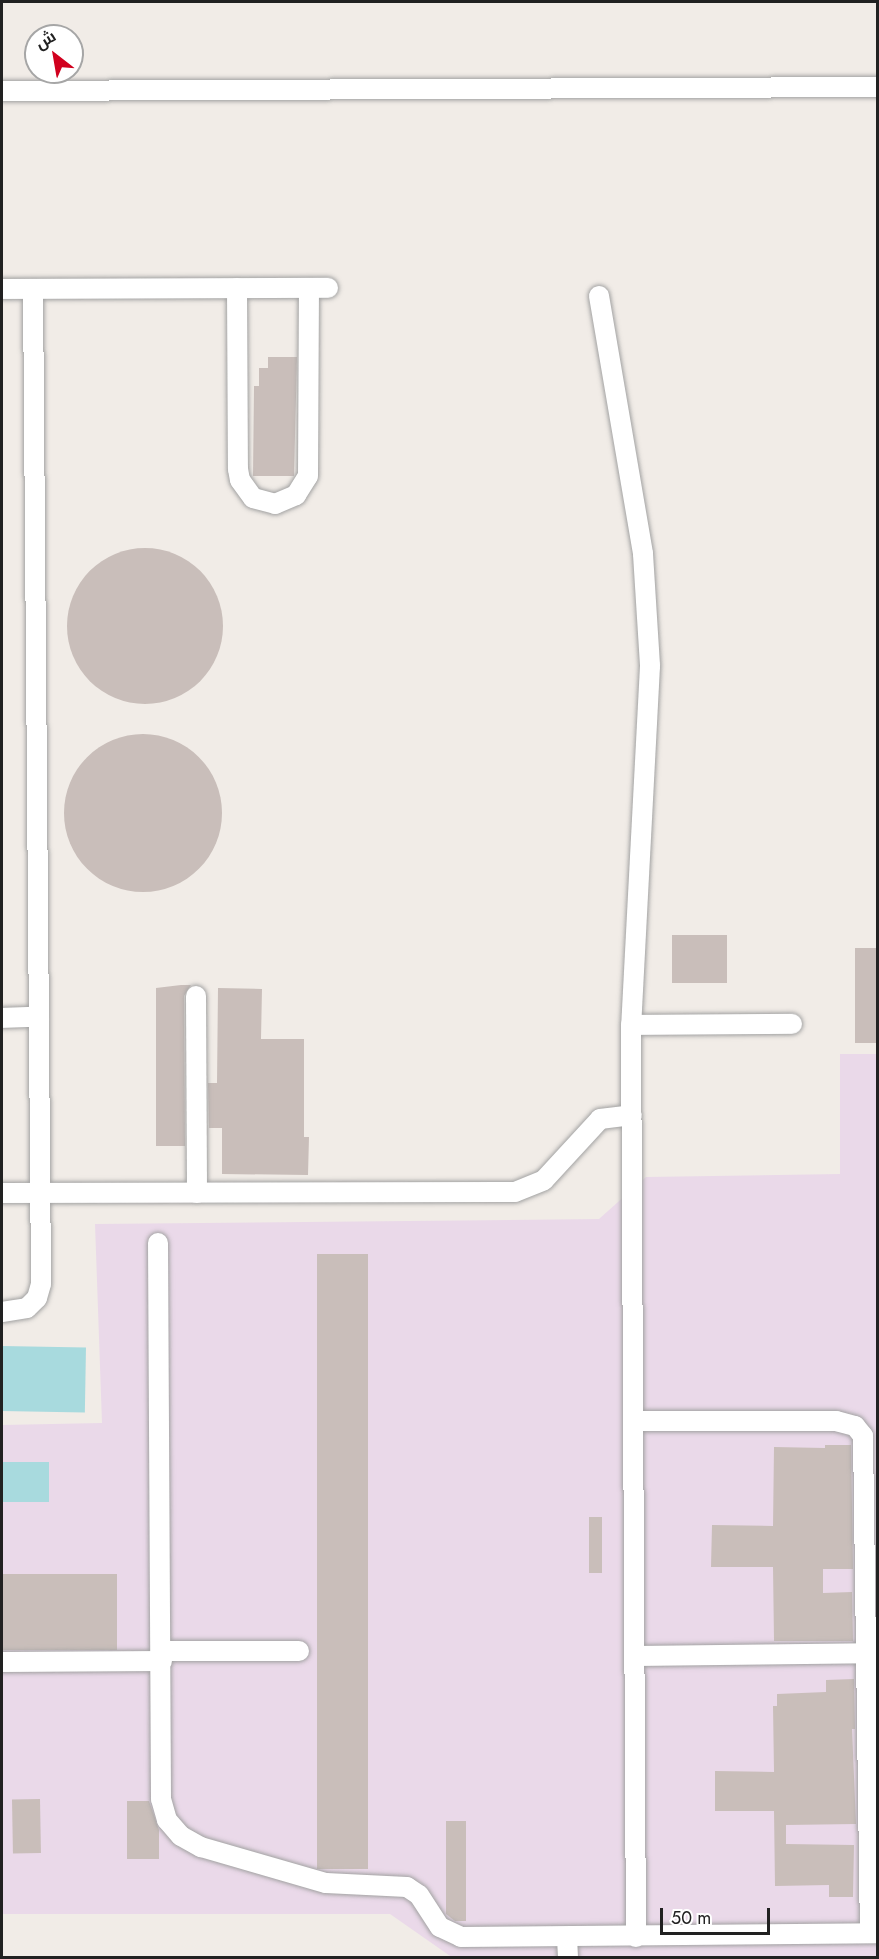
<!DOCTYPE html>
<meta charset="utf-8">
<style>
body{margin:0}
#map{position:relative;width:879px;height:1959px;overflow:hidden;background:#f1ece7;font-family:Jost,Cairo,sans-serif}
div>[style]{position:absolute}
.industrial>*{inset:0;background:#ead9e9}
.water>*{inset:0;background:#a8dade;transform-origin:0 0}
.building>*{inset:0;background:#c9beba;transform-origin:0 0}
.round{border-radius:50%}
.roads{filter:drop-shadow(0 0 2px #a2a2a2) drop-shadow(0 0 2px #a2a2a2)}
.minor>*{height:20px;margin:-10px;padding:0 10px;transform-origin:10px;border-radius:10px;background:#fff}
span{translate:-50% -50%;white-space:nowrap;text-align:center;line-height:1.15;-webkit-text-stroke:6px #fff;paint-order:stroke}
.frame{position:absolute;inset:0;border:3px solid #212121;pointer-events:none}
.north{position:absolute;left:24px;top:24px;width:60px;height:60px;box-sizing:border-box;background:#fff;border:2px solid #a6a6a6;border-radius:50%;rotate:329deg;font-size:16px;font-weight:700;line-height:24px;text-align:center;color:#212121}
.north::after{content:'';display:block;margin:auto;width:21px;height:27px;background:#d1001e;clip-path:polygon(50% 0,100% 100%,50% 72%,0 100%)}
.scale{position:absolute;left:660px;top:1908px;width:110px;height:27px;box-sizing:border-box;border:3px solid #212121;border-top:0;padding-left:8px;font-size:18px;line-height:21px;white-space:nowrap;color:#212121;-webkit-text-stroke:4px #fff;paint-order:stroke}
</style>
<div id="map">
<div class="industrial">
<i style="clip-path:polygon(840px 1054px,877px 1054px,877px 1957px,453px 1958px,390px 1914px,2px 1914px,2px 1425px,102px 1423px,95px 1224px,599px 1219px,646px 1177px,840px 1174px)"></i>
</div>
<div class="water">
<i style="left:2px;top:1346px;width:84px;height:65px;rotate:1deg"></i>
<i style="left:2px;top:1462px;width:47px;height:40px"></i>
</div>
<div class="building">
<i style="clip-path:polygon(268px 357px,297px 357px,294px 476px,253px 476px,254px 386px,259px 386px,259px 368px,268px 368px)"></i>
<i class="round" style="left:67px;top:548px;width:156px;height:156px"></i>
<i class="round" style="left:64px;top:734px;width:158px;height:158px"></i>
<i style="left:672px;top:935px;width:55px;height:48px"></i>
<i style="left:855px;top:948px;width:23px;height:95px"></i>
<i style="clip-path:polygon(181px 985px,191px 985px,184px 996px,185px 1146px,156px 1146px,156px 988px)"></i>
<i style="clip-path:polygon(218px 988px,262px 989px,261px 1039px,304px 1039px,304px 1137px,309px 1137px,308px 1175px,222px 1174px,222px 1128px,209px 1128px,208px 1083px,217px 1083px)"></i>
<i style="left:317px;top:1254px;width:51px;height:615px"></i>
<i style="clip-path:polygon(825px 1445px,851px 1445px,853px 1569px,823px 1569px,823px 1593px,852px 1592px,853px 1641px,774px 1641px,773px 1567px,711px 1567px,712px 1525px,773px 1526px,774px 1447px,825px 1448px)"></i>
<i style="left:602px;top:1517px;width:56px;height:13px;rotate:90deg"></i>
<i style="left:2px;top:1574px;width:115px;height:76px"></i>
<i style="clip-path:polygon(854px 1679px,855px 1729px,852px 1729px,856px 1824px,786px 1825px,786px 1844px,854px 1845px,853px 1897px,829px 1897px,829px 1885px,775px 1886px,774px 1811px,715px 1811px,715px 1771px,774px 1772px,773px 1706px,777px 1706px,777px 1694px,826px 1692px,826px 1680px)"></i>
<i style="left:40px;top:1799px;width:54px;height:28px;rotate:89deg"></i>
<i style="clip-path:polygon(127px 1801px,149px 1801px,159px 1830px,159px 1859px,127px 1859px)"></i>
<i style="clip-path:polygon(446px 1821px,466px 1821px,466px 1921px,455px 1921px,446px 1914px)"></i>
</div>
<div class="roads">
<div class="minor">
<i style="left:2px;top:91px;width:876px;rotate:-0.26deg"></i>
<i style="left:237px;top:288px;width:181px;rotate:89.7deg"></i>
<i style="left:238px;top:469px;width:11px;rotate:80deg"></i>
<i style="left:240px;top:480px;width:22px;rotate:54deg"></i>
<i style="left:253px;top:498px;width:23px;rotate:15deg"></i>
<i style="left:275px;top:504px;width:23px;rotate:-23deg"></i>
<i style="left:296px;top:495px;width:22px;rotate:-58deg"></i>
<i style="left:308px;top:476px;width:188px;rotate:-89.7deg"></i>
<i style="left:2px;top:289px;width:326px;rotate:-0.2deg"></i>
<i style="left:599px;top:296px;width:262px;rotate:80.3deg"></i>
<i style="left:643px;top:554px;width:112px;rotate:86.4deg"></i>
<i style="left:650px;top:666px;width:360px;rotate:93deg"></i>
<i style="left:631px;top:1025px;width:912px;rotate:89.69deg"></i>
<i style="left:196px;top:996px;width:197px;rotate:89.7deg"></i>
<i style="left:2px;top:1018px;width:37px;rotate:-2deg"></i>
<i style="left:631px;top:1025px;width:161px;rotate:-0.4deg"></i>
<i style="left:2px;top:1193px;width:513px;rotate:-0.11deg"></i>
<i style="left:515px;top:1192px;width:31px;rotate:-22deg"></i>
<i style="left:544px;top:1180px;width:83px;rotate:-47.4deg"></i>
<i style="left:600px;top:1119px;width:32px;rotate:-7deg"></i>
<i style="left:158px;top:1243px;width:556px;rotate:89.69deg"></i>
<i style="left:161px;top:1799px;width:22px;rotate:74deg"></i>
<i style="left:167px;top:1820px;width:21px;rotate:49deg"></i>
<i style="left:181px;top:1836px;width:23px;rotate:29deg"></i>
<i style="left:201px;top:1847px;width:130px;rotate:16.1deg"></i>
<i style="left:326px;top:1883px;width:81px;rotate:2.8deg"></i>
<i style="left:407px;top:1887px;width:14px;rotate:34deg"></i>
<i style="left:419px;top:1895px;width:38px;rotate:57deg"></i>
<i style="left:440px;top:1927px;width:23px;rotate:25deg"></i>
<i style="left:461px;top:1937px;width:417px;rotate:-0.5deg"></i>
<i style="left:2px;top:1312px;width:25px;rotate:-9deg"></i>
<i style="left:27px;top:1308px;width:14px;rotate:-45deg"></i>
<i style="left:37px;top:1298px;width:15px;rotate:-74deg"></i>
<i style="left:41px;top:1284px;width:995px;rotate:-90.46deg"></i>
<i style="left:635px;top:1421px;width:201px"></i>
<i style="left:836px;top:1421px;width:20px;rotate:15deg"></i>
<i style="left:855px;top:1426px;width:13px;rotate:51deg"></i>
<i style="left:863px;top:1436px;width:497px;rotate:89.2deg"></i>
<i style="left:163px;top:1651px;width:136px"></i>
<i style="left:636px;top:1656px;width:232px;rotate:-0.7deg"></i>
<i style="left:2px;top:1662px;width:160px;rotate:-0.4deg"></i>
<i style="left:567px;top:1938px;width:20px;rotate:87deg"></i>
</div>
</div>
<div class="frame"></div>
<div class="north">ش</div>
<div class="scale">50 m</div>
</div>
